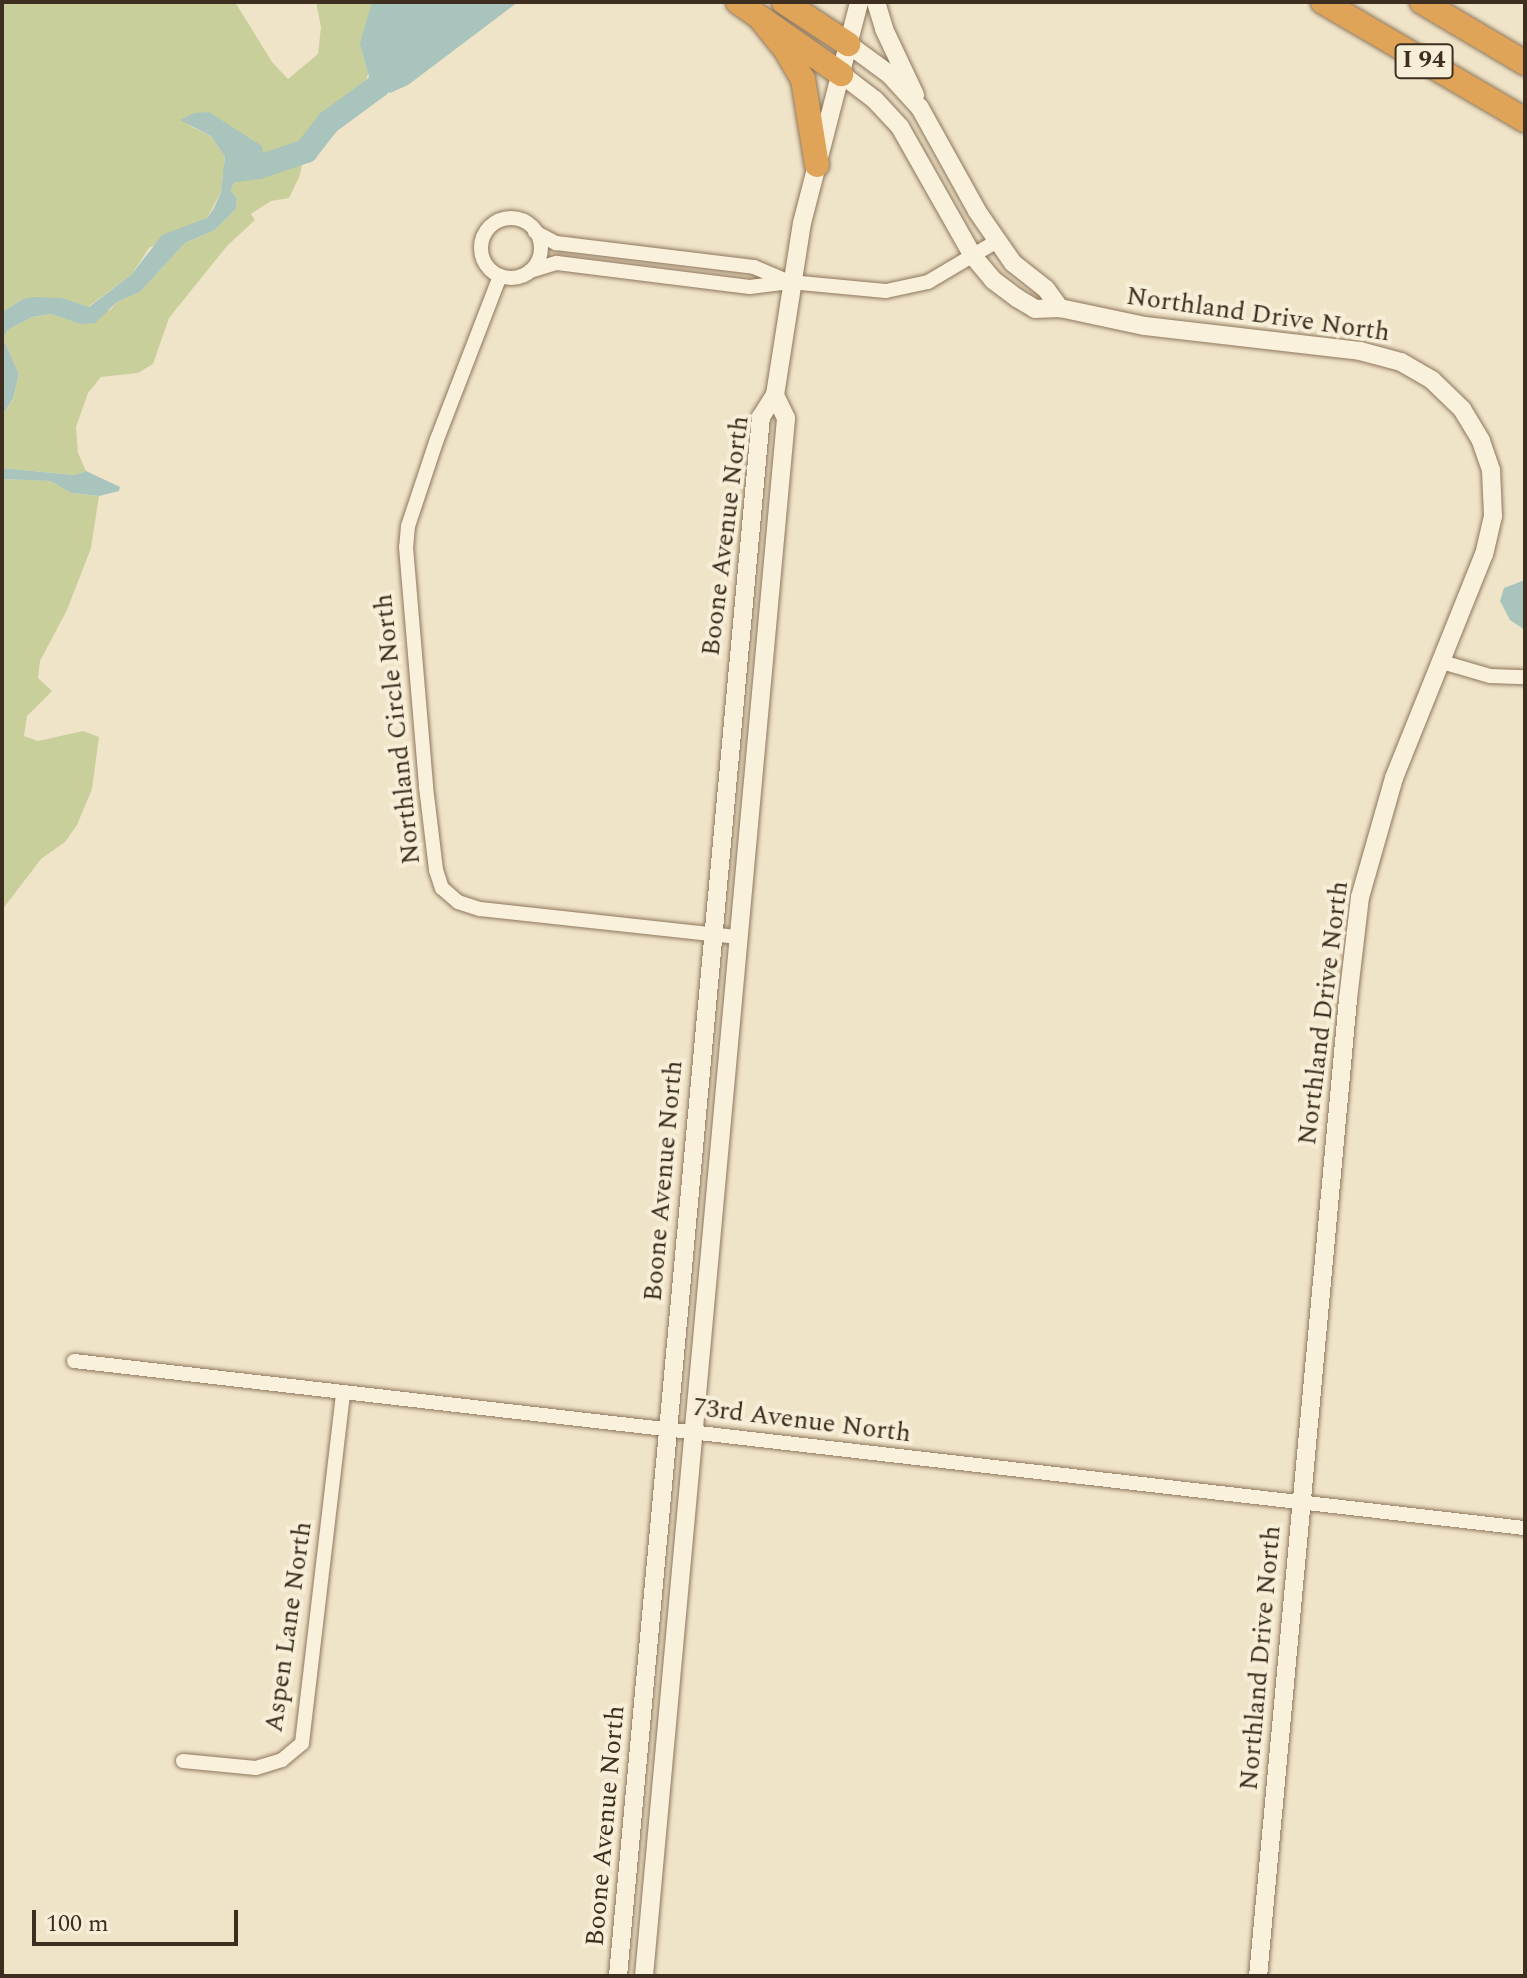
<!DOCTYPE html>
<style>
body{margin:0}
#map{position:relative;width:1527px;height:1978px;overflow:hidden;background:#f0e4c8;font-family:Spectral,serif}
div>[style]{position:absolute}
.green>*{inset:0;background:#c9cf9b}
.water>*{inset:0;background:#a9c4bc}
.river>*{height:24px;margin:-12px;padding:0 12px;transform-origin:12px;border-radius:12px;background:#a9c4bc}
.roads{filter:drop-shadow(0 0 2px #8d765c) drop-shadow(0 0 2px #8d765c)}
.street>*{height:14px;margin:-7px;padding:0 7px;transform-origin:7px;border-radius:7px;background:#faf1dc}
.street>.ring{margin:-7px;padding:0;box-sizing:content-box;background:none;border:14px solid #faf1dc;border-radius:50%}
.secondary>*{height:18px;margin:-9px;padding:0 9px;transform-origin:9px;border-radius:9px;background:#faf1dc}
.highway>*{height:24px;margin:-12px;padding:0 12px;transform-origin:12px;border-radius:12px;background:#e0a458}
span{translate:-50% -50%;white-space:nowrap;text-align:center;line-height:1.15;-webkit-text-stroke:8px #f7eed8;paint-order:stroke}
.shield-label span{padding:2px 6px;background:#f7eed8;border:2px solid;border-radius:6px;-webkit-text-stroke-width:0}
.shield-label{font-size:24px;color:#3d2e20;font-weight:700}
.street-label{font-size:26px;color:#3d2e20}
.frame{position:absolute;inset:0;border:4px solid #3d2e20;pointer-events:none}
.scale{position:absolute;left:32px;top:1910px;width:206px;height:36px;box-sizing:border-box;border:4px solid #3d2e20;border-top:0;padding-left:10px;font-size:24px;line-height:28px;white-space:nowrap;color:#3d2e20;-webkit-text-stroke:6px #f7eed8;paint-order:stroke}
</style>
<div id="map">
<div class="green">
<i style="clip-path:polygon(2px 2px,235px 2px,272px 62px,288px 79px,318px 54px,321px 27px,316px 2px,372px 2px,364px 59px,368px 74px,364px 88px,347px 94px,302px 144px,262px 160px,262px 146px,188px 125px,211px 136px,225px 157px,221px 192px,207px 218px,149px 248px,132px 274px,88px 307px,62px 298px,23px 299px,2px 312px)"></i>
<i style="clip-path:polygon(303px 158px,300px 175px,289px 198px,271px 201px,251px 214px,255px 220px,227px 246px,169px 318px,153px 364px,138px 373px,101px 377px,88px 393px,76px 427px,78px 453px,86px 471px,74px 475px,2px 468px,2px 416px,13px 400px,19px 374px,3px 338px,8px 330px,32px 317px,51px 314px,66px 319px,110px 310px,117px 302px,140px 292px,185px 243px,215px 230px,236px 209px,237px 199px,231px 190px,237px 176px,266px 172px)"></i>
<i style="clip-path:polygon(2px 479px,50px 481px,71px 493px,99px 496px,91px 548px,67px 610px,40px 661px,38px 678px,52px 691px,27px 716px,24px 736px,38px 741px,83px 731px,99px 737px,92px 789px,77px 825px,65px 842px,41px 859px,2px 910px)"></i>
</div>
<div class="water">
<i style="clip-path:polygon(372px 2px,518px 2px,408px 85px,390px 93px,368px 74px,360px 43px)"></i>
<i style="clip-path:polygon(209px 112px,262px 146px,266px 172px,237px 176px,231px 190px,237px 199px,236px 209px,215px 230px,185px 243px,140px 292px,117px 302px,95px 323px,81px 324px,51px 314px,32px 317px,8px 330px,3px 338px,19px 374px,13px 399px,2px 416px,2px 312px,23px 299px,34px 297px,62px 298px,89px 307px,132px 274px,162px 235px,207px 218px,214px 208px,221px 192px,225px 157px,211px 136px,180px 120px,194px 113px)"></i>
<i style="clip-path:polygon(2px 468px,74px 475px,86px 471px,120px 487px,119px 491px,99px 496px,71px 493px,50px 481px,2px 479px)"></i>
<i style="clip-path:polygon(1525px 580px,1525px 630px,1510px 620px,1500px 601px,1504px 588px)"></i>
</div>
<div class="river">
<i style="left:235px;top:170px;width:24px;rotate:-7deg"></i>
<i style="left:259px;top:167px;width:50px;rotate:-18.8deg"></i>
<i style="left:306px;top:151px;width:37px;rotate:-52deg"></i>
<i style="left:329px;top:122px;width:61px;rotate:-36.3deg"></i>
<i style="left:378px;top:86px;width:72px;rotate:-69.8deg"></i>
<i style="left:403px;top:18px;width:21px;rotate:-51deg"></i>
</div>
<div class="roads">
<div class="street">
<i class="ring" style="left:481px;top:218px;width:46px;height:46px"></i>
<i style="left:535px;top:232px;width:24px;rotate:28deg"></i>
<i style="left:556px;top:243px;width:199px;rotate:6.9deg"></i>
<i style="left:754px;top:267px;width:39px;rotate:23deg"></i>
<i style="left:790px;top:282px;width:96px;rotate:5.4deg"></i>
<i style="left:886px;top:291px;width:43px;rotate:-12.1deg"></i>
<i style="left:928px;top:282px;width:80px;rotate:-30.7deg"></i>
<i style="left:530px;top:271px;width:28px;rotate:-17deg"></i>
<i style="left:557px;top:263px;width:194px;rotate:7.1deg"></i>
<i style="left:750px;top:287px;width:40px;rotate:-7.1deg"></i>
<i style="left:500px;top:276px;width:175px;rotate:111.1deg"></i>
<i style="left:437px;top:439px;width:92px;rotate:108.4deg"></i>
<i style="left:408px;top:526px;width:21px;rotate:95deg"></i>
<i style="left:406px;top:547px;width:241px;rotate:85.2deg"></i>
<i style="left:426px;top:787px;width:84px;rotate:83.1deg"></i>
<i style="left:436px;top:870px;width:19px;rotate:72deg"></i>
<i style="left:442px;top:888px;width:21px;rotate:41deg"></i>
<i style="left:458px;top:902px;width:23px;rotate:18deg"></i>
<i style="left:480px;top:909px;width:260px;rotate:6.2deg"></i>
<i style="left:1442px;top:662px;width:50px;rotate:16.3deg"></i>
<i style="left:1490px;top:676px;width:35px;rotate:2deg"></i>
<i style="left:74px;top:1361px;width:1461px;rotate:6.57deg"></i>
<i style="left:183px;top:1761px;width:73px;rotate:5.5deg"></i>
<i style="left:256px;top:1768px;width:27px;rotate:-17deg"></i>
<i style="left:282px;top:1760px;width:26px;rotate:-40deg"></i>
<i style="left:302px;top:1743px;width:352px;rotate:-83.3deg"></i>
</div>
<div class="secondary">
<i style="left:876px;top:2px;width:28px;rotate:73deg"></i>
<i style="left:884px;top:29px;width:73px;rotate:64.8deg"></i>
<i style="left:848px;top:44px;width:51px;rotate:36.2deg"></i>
<i style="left:889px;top:74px;width:46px;rotate:47.6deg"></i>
<i style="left:920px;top:108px;width:118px;rotate:61deg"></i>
<i style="left:977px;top:211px;width:63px;rotate:55.3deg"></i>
<i style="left:1013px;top:263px;width:42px;rotate:38.2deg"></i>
<i style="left:1046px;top:289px;width:24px;rotate:54deg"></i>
<i style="left:841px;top:74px;width:43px;rotate:37.4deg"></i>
<i style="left:875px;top:100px;width:37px;rotate:47deg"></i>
<i style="left:900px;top:127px;width:148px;rotate:60.5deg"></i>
<i style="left:973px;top:256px;width:31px;rotate:50deg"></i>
<i style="left:993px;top:280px;width:30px;rotate:37deg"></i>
<i style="left:1017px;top:298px;width:21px;rotate:31deg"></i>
<i style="left:1035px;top:309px;width:25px;rotate:-2deg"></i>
<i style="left:1060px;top:308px;width:87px;rotate:12deg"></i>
<i style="left:1145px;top:326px;width:216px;rotate:6.6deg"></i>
<i style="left:1360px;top:351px;width:42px;rotate:15deg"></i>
<i style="left:1401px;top:362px;width:36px;rotate:30deg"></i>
<i style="left:1432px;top:380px;width:42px;rotate:44deg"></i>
<i style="left:1462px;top:409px;width:37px;rotate:59deg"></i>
<i style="left:1481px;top:441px;width:31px;rotate:71deg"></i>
<i style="left:1491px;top:470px;width:46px;rotate:87.5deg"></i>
<i style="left:1493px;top:516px;width:39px;rotate:103deg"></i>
<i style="left:1484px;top:554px;width:241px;rotate:111.9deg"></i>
<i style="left:1394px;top:778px;width:124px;rotate:105.9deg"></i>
<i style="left:1360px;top:897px;width:103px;rotate:96.7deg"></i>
<i style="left:1348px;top:999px;width:981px;rotate:95.26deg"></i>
<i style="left:618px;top:1976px;width:1566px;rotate:-84.76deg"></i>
<i style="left:761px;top:417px;width:26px;rotate:-58deg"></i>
<i style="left:775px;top:395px;width:174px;rotate:-81.1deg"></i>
<i style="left:802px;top:223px;width:228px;rotate:-75.5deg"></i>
<i style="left:644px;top:1976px;width:1564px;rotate:-84.79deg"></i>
<i style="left:786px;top:418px;width:25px;rotate:-116deg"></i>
</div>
<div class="highway">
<i style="left:738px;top:2px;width:126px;rotate:35deg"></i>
<i style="left:784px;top:2px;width:77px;rotate:33.3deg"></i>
<i style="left:1323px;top:2px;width:234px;rotate:30.3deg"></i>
<i style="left:1422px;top:2px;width:120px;rotate:30.6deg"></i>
<i style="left:761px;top:19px;width:40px;rotate:51deg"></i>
<i style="left:786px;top:50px;width:34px;rotate:60deg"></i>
<i style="left:803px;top:79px;width:87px;rotate:80.8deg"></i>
</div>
</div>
<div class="shield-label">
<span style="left:1424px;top:61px">I 94</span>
</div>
<div class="street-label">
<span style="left:1258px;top:315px;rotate:8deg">Northland Drive North</span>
<span style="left:726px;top:536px;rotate:-83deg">Boone Avenue North</span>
<span style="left:398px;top:729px;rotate:-96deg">Northland Circle North</span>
<span style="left:1324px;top:1013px;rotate:-83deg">Northland Drive North</span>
<span style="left:664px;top:1181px;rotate:-85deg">Boone Avenue North</span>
<span style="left:802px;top:1421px;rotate:7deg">73rd Avenue North</span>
<span style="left:289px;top:1627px;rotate:-82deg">Aspen Lane North</span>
<span style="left:1261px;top:1658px;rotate:-85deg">Northland Drive North</span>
<span style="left:606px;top:1826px;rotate:-85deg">Boone Avenue North</span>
</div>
<div class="frame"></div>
<div class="scale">100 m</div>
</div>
